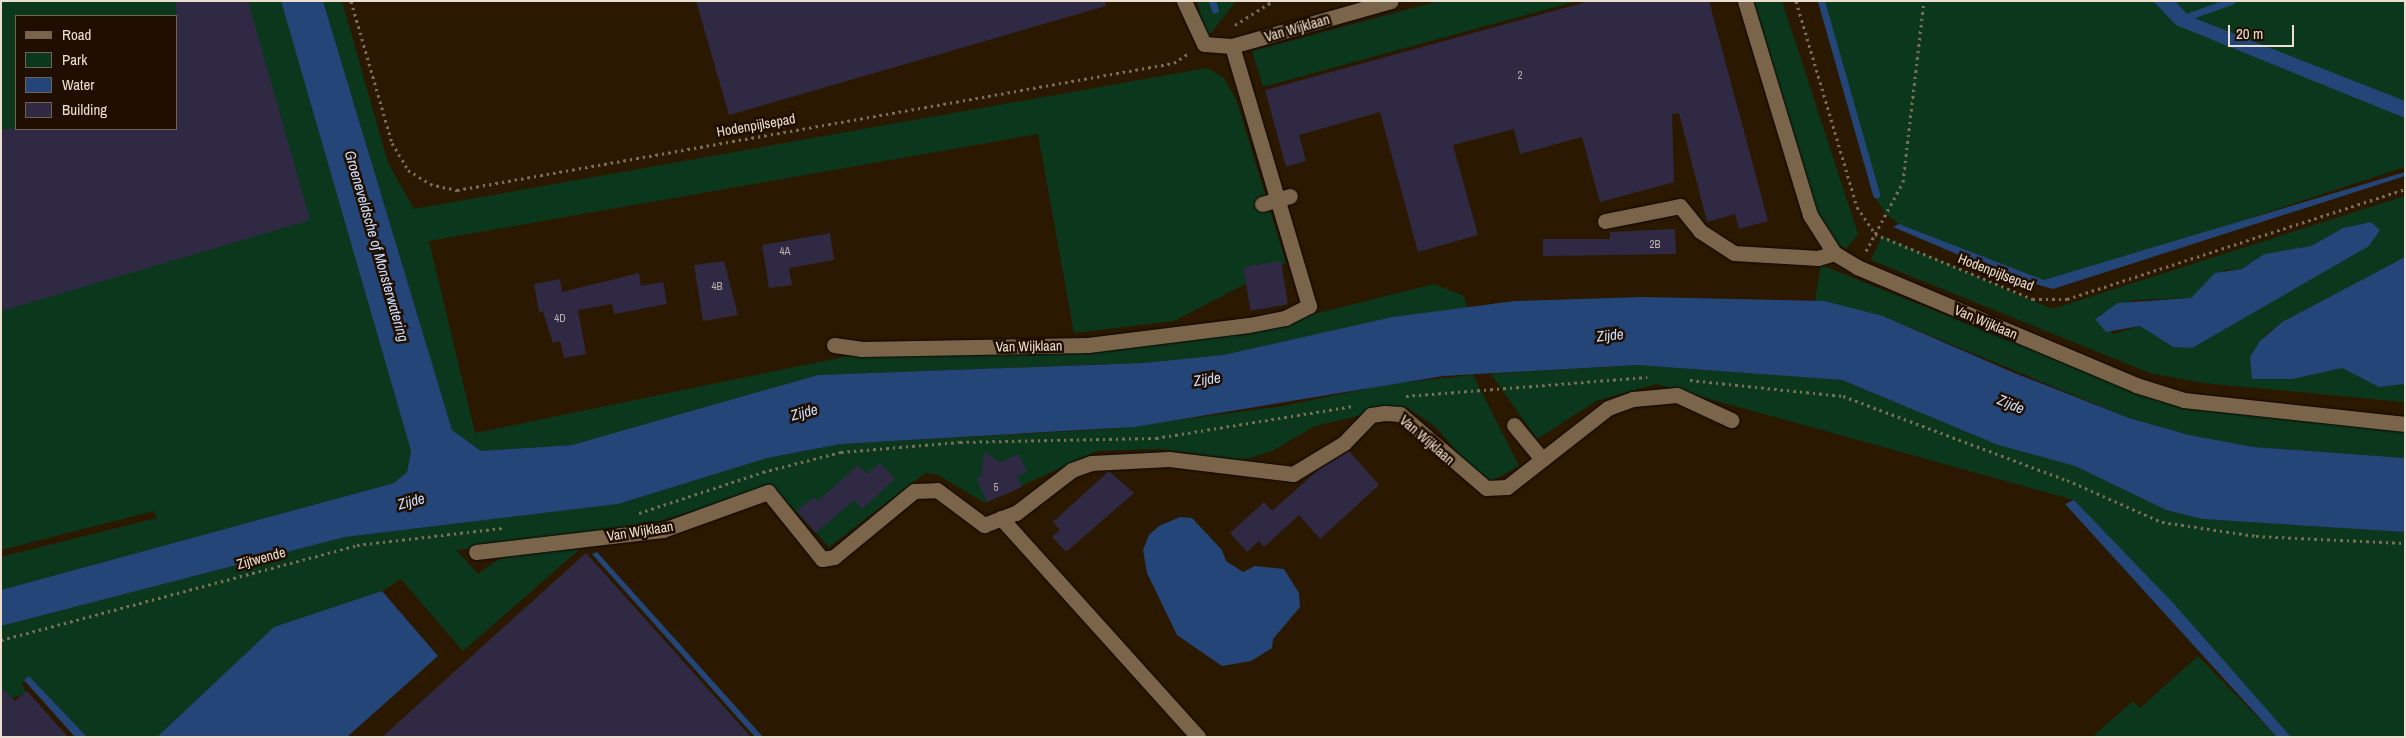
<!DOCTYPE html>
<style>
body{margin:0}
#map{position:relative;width:2406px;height:738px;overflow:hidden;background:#2a1900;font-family:"Archivo Narrow",sans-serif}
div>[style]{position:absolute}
.green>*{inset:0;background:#0b381d}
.water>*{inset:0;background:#234578}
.stream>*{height:7px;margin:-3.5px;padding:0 3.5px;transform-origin:3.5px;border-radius:3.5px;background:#234578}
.building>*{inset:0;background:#2f2944;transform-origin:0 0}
.path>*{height:3px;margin-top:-1.5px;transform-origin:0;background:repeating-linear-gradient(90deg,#7c6d58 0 2.5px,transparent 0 6.5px)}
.roads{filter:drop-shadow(0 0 1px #120400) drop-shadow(0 0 1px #120400)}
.minor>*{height:15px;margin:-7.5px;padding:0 7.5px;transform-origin:7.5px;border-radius:7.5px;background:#7a654a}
span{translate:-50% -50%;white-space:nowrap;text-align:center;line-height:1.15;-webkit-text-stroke:5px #200f00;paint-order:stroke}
.number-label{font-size:11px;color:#bcb2ad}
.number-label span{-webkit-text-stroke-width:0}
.street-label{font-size:14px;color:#ebdfd0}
.water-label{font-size:15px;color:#c9deff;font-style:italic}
.frame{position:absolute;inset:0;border:2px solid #ebdfd0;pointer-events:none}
.legend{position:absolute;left:15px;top:15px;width:162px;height:115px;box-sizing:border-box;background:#200f00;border:1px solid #716253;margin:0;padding:6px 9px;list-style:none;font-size:15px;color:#ebdfd0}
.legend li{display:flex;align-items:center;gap:10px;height:25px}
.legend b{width:25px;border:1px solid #716253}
.scale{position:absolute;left:2228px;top:25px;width:66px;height:22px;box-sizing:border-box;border:2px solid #ebdfd0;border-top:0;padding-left:6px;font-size:15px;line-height:18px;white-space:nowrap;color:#ebdfd0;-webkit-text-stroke:4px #200f00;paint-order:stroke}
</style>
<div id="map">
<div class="green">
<i style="clip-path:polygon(evenodd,1px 1px,281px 1px,411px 451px,407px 472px,394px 483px,1px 590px,1px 557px,157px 518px,154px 511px,1px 550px,1px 1px,16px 16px,176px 16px,176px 129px,16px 129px,16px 16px)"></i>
<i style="clip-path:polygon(323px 1px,342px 1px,388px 163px,414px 209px,1207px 68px,1223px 77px,1236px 99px,1286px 263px,1174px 321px,1074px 333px,1038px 134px,429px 241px,475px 433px,853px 355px,879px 357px,1302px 317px,1434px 284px,1464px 296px,1467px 307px,1392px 317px,1223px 355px,1143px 363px,818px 375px,572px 445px,481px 451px,452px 430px)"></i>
<i style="clip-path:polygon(1197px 1px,1236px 1px,1207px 38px)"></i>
<i style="clip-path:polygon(1439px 1px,1577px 1px,1263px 87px,1252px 51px)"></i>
<i style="clip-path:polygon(1748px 1px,1782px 1px,1858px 234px,1846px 249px,1820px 233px)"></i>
<i style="clip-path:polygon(1819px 1px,2405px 1px,2405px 167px,2052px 283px,1899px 224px,1885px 213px,1874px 195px)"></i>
<i style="clip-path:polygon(evenodd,2405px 196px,2405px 257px,2282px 322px,2264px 336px,2252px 379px,2293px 379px,2342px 368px,2379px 387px,2405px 384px,2405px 402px,2203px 383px,2150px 373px,1871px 260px,1882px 236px,2052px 309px,2405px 196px,2371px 222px,2380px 230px,2192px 348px,2173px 347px,2140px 326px,2113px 334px,2098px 315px,2134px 300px,2191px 298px,2225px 270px,2242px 269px,2264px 254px,2311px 246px,2343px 228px,2371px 222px)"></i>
<i style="clip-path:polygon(1821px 265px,2151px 397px,2405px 430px,2405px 458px,2254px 447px,2189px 435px,2129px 418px,1883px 316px,1815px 301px)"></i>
<i style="clip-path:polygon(1638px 365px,1842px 380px,1998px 445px,2075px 466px,2166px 510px,2202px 519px,2405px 532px,2405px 737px,2291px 737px,2074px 500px,1656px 384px,1596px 401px,1537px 439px,1491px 374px)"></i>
<i style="clip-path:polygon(1473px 375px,1519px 466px,1490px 482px,1467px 464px,1436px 427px,1408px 408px,1392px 408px,1315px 426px,1272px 451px,1242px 460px,1161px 449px,1097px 451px,985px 503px,938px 475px,925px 473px,829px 547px,774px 488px,617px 533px,456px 550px,478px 574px,509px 552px,589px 541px,463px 651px,401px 579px,382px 591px,274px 627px,157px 737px,87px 737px,29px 676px,22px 683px,26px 693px,1px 702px,1px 626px,345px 537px,618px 504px,767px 458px,841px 444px,1111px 429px,1284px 406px,1389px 384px)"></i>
<i style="clip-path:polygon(2198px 656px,2277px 737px,2092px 737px,2133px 701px,2140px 708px)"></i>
</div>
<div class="water">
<i style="clip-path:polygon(281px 1px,323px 1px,452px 430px,481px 451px,572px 445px,818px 375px,1143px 363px,1223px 355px,1392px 317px,1515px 301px,1644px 297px,1824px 301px,1883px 316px,2012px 372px,2129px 418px,2189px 435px,2254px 447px,2405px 458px,2405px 532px,2202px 519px,2166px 510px,2075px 466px,1998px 445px,1842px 380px,1638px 365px,1443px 376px,1134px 427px,841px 444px,767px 458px,618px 504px,345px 537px,1px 626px,1px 590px,394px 483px,407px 472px,411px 451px)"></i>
<i style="clip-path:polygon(2153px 1px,2175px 1px,2189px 16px,2405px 101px,2405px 118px,2176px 25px)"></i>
<i style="clip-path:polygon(2405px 172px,2405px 176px,2053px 289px,2011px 277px,1893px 227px,1899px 224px,2044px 280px)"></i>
<i style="clip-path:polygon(2371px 222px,2380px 230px,2369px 246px,2192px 348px,2173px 347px,2140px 326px,2106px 332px,2095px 319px,2118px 303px,2191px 298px,2215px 273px,2242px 269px,2264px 254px,2311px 246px,2343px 228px)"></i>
<i style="clip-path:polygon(2405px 257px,2405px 384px,2379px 387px,2342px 368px,2293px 379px,2252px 379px,2250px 357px,2260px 341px,2282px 322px)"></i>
<i style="clip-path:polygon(2074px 500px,2174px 604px,2291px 737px,2277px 737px,2065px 504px)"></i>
<i style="clip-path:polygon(1180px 517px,1192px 518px,1222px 550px,1226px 561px,1243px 572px,1255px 566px,1284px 569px,1299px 593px,1300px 607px,1273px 639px,1272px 648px,1251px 661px,1222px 666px,1177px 635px,1147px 573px,1143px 550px,1149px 535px,1159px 526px)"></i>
<i style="clip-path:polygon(597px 552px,763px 737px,755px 737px,592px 554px)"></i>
<i style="clip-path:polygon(382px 591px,438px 656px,347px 737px,157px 737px,274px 627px)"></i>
<i style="clip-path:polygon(29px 676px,87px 737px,75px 737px,24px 680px)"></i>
</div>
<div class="stream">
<i style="left:1212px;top:1px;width:9px;rotate:72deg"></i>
<i style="left:1821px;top:1px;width:201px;rotate:74.1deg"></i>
<i style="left:2189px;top:16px;width:45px;rotate:-19.7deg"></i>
</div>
<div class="building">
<i style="clip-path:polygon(176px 1px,248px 1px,310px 220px,1px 311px,1px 129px,176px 129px)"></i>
<i style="clip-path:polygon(696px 1px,1105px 1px,1106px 6px,729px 115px)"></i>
<i style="clip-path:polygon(1590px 1px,1709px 1px,1768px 221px,1739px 229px,1735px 214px,1707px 222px,1679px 113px,1672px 114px,1674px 182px,1600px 202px,1582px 137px,1520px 154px,1514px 129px,1453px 145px,1478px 235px,1418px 252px,1380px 112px,1299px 135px,1306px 161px,1286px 167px,1265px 90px)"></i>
<i style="clip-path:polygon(1675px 229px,1676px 254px,1543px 256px,1543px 239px,1610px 239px,1610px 232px)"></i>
<i style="clip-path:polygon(830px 233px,834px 260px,789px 268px,792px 285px,769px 288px,762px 245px)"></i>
<i style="clip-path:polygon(724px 261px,738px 315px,703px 321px,694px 265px)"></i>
<i style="left:1281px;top:261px;width:44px;height:38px;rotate:81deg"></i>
<i style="clip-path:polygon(639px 273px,641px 286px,663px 282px,667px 304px,614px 314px,612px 304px,578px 310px,586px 354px,564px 358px,560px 341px,553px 343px,543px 312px,539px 312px,534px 284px,560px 279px,562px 292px)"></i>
<i style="clip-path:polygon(1349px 451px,1379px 485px,1320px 539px,1299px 515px,1264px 547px,1259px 541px,1247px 552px,1230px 533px,1264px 502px,1272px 511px,1319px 469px)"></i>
<i style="clip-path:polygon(984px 452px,1000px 462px,1019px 454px,1027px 472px,1017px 476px,1022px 487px,987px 502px,976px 478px,981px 476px)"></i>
<i style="clip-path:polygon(880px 463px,895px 479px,862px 509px,854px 500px,816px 533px,797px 511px,814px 497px,818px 501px,858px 465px,867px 474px)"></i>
<i style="clip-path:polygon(1109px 471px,1134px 493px,1066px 552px,1052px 537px,1060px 530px,1053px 522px)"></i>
<i style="clip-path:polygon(586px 553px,751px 737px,382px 737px)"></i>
<i style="clip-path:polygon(1px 687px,15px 701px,27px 691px,68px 737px,1px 737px)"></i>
</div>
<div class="path">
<i style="left:351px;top:1px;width:148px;rotate:73.9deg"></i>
<i style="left:392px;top:143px;width:31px;rotate:59deg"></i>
<i style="left:408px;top:170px;width:26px;rotate:32deg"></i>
<i style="left:430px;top:184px;width:28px;rotate:13deg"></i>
<i style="left:457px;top:190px;width:728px;rotate:-10.04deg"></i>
<i style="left:1174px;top:63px;width:18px;rotate:-34deg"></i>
<i style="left:1796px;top:1px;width:215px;rotate:73.5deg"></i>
<i style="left:1857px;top:207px;width:32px;rotate:56deg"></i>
<i style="left:1875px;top:234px;width:171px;rotate:22.4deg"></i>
<i style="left:2033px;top:299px;width:34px"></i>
<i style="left:2067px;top:299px;width:355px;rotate:-18deg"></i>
<i style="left:1235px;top:25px;width:45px;rotate:-32.3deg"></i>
<i style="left:1866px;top:251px;width:78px;rotate:-61.8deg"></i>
<i style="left:1903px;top:182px;width:182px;rotate:-83.4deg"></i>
<i style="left:1690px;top:380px;width:154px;rotate:6deg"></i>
<i style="left:1843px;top:396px;width:239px;rotate:20.6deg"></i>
<i style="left:2067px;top:480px;width:104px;rotate:23.9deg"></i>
<i style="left:2162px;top:522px;width:95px;rotate:8.5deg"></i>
<i style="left:2256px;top:536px;width:149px;rotate:2.7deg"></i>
<i style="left:1406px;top:396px;width:242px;rotate:-4.5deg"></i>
<i style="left:639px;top:513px;width:131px;rotate:-18.3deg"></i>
<i style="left:763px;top:472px;width:81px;rotate:-14.4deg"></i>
<i style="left:841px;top:452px;width:119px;rotate:-4.8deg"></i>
<i style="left:960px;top:442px;width:196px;rotate:-1.2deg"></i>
<i style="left:1156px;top:438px;width:200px;rotate:-9.2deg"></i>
<i style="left:1px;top:640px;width:368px;rotate:-14.9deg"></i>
<i style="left:357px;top:545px;width:146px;rotate:-6.7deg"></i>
</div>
<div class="roads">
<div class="minor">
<i style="left:1184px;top:1px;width:47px;rotate:65.1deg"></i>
<i style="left:1204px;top:44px;width:28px;rotate:4deg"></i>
<i style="left:1745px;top:1px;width:224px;rotate:73.1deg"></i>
<i style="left:1810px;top:215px;width:45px;rotate:57.7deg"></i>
<i style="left:1834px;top:253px;width:27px;rotate:31deg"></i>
<i style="left:1857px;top:267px;width:303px;rotate:22.9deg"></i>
<i style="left:2136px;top:385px;width:50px;rotate:17.4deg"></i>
<i style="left:2184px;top:400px;width:222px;rotate:6.2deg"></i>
<i style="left:1262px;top:204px;width:29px;rotate:-16deg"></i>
<i style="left:1605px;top:221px;width:76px;rotate:-11.3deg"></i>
<i style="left:1680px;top:206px;width:32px;rotate:51deg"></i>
<i style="left:1700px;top:231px;width:40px;rotate:32.9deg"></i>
<i style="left:1734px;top:253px;width:84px;rotate:3.4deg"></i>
<i style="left:1818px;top:258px;width:17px;rotate:-17deg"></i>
<i style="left:834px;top:345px;width:27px;rotate:8deg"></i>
<i style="left:861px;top:349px;width:227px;rotate:-1deg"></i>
<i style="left:1088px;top:345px;width:162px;rotate:-7.1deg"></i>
<i style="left:1249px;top:325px;width:37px;rotate:-11deg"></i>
<i style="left:1285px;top:318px;width:27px;rotate:-27deg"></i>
<i style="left:1309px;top:306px;width:271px;rotate:-106.5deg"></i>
<i style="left:1232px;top:46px;width:165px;rotate:-15.8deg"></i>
<i style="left:1514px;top:425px;width:43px;rotate:50.7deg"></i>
<i style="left:1001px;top:518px;width:295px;rotate:48deg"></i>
<i style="left:476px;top:552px;width:188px;rotate:-6.7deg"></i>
<i style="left:663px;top:530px;width:112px;rotate:-19.9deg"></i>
<i style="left:768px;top:492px;width:86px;rotate:51.1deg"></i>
<i style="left:822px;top:559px;width:12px;rotate:-9deg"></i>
<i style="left:834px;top:557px;width:104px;rotate:-39.5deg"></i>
<i style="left:914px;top:491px;width:23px;rotate:-2deg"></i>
<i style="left:937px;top:490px;width:59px;rotate:36.7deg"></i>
<i style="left:984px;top:525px;width:34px;rotate:-21deg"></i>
<i style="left:1016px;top:513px;width:71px;rotate:-37.5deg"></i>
<i style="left:1072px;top:470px;width:20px;rotate:-20deg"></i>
<i style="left:1091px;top:463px;width:78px;rotate:-2.9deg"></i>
<i style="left:1169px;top:459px;width:125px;rotate:6.9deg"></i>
<i style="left:1293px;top:474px;width:60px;rotate:-31.3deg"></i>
<i style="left:1344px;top:443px;width:39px;rotate:-46deg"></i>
<i style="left:1371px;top:415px;width:14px;rotate:-8deg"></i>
<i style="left:1385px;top:413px;width:15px;rotate:4deg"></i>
<i style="left:1400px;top:414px;width:113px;rotate:40.7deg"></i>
<i style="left:1486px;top:488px;width:21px;rotate:-3deg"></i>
<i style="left:1507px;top:487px;width:128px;rotate:-38deg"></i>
<i style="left:1608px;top:408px;width:27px;rotate:-20deg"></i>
<i style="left:1633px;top:399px;width:44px;rotate:-5.2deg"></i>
<i style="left:1677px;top:395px;width:60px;rotate:24.8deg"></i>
</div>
</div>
<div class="number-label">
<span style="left:1520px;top:75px">2</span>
<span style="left:1655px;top:244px">2B</span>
<span style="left:785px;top:251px">4A</span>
<span style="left:717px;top:286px">4B</span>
<span style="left:560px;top:318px">4D</span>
<span style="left:996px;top:487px">5</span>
</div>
<div class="street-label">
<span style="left:1297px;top:28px;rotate:-16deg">Van Wijklaan</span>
<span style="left:756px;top:125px;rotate:-10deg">Hodenpijlsepad</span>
<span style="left:1996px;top:272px;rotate:21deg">Hodenpijlsepad</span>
<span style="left:1986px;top:322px;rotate:23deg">Van Wijklaan</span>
<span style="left:1029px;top:346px;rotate:-1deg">Van Wijklaan</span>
<span style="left:1427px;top:440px;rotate:41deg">Van Wijklaan</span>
<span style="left:640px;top:531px;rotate:-9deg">Van Wijklaan</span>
<span style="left:261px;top:558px;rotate:-15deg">Zijtwende</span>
</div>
<div class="water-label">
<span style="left:377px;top:246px;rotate:74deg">Groeneveldsche of Monsterwatering</span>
<span style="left:1610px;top:335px;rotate:-6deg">Zijde</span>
<span style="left:1207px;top:379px;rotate:-8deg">Zijde</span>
<span style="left:2011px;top:404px;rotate:23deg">Zijde</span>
<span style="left:804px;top:412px;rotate:-15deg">Zijde</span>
<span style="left:411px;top:501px;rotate:-15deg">Zijde</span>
</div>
<div class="frame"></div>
<ul class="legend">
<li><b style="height:6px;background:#7a654a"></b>Road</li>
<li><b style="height:14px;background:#0b381d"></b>Park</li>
<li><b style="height:14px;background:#234578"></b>Water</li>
<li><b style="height:14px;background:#2f2944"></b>Building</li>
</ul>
<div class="scale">20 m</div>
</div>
